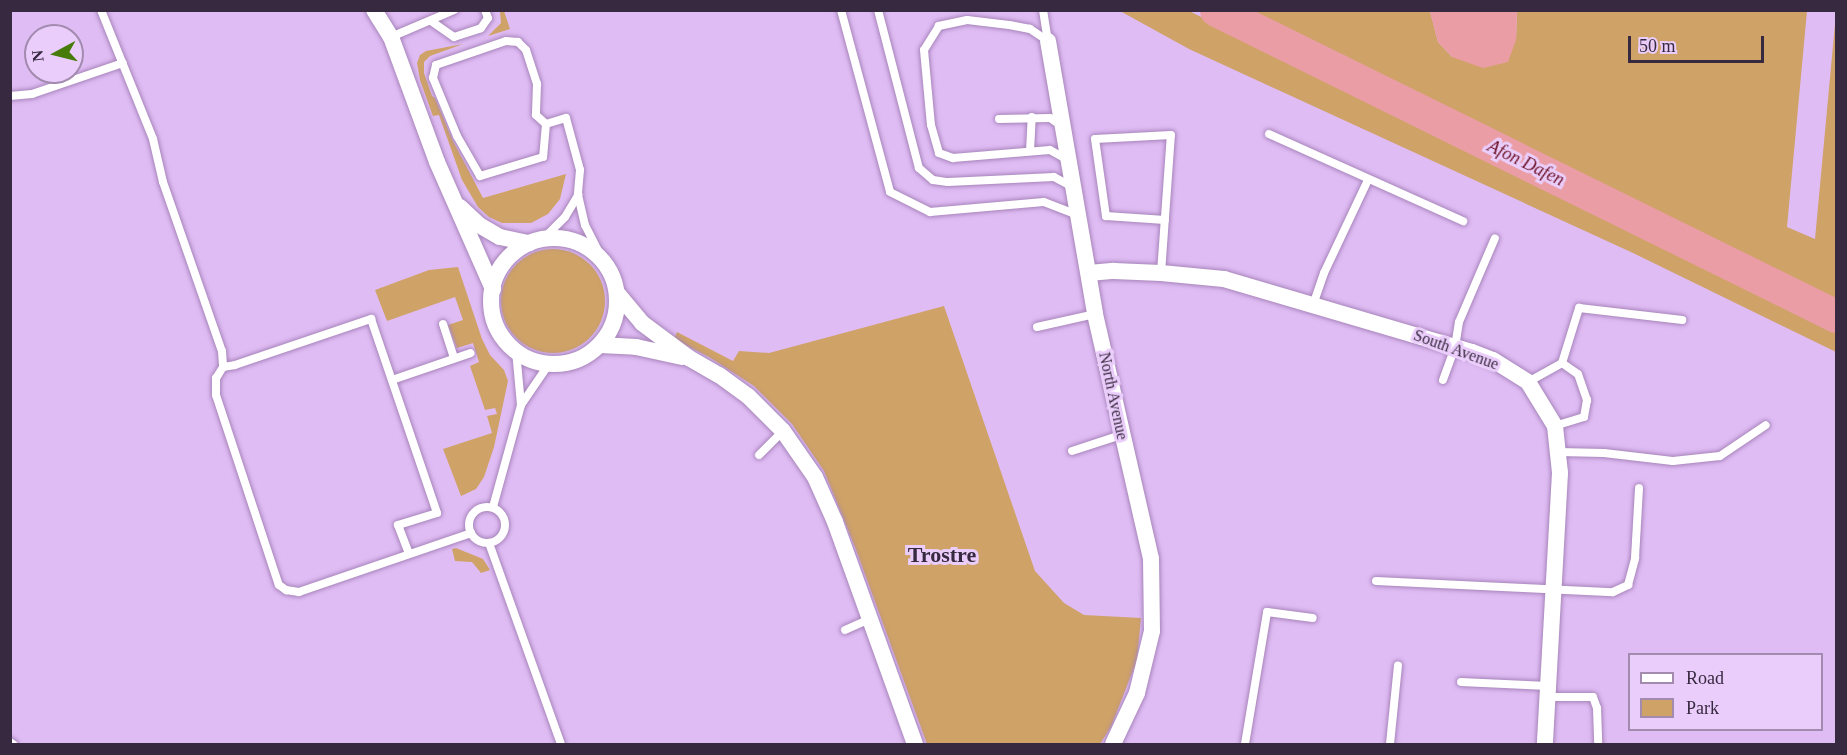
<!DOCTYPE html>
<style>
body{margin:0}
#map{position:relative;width:1847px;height:755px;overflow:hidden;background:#e0bcf5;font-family:Georgia,serif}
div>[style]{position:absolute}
.green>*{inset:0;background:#cfa267}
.round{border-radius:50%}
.water>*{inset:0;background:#eb9da5}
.river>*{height:33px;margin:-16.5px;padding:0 16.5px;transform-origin:16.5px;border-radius:16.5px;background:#eb9da5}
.roads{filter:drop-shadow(0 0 2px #a785ba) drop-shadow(0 0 2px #a785ba)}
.lane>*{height:8px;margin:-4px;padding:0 4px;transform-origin:4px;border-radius:4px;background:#fff}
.lane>.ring{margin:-4px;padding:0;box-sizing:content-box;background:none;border:8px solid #fff;border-radius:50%}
.street>*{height:16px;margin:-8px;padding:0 8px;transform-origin:8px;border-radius:8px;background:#fff}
.street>.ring{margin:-8px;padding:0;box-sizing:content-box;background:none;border:16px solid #fff;border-radius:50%}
span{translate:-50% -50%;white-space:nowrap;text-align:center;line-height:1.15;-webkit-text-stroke:6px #eacdfa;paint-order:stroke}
.street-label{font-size:16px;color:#37293f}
.water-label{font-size:18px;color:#70162b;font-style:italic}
.district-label{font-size:22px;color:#37293f;font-weight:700}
.frame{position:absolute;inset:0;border:12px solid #37293f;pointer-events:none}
.legend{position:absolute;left:1628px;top:653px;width:195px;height:78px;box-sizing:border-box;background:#eacdfa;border:2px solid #a28baf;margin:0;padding:8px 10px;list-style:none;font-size:18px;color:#37293f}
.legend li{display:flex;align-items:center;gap:12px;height:30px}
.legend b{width:30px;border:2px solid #a28baf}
.north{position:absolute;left:24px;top:24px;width:60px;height:60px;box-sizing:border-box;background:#eacdfa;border:2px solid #a28baf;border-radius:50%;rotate:263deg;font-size:16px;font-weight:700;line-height:24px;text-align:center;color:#37293f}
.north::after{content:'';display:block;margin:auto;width:21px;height:27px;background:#477b0a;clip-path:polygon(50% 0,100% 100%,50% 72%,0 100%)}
.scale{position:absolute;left:1628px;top:36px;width:136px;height:27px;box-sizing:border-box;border:3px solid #37293f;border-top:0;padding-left:8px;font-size:18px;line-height:21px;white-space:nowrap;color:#37293f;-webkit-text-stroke:4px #eacdfa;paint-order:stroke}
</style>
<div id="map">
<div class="green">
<i style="clip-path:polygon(500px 11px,504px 11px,510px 29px,488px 36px,501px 23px)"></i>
<i style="clip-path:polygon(1120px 11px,1189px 11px,1836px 324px,1836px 352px,1633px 253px,1189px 49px)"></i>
<i style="clip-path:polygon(1228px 11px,1430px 11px,1438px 42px,1452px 57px,1516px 40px,1517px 11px,1807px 11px,1787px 227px,1815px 239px,1836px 13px,1836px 309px,1804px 296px)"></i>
<i style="clip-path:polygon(463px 44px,430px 56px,424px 62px,424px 73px,432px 96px,435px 98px,453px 141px,483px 198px,566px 174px,560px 199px,548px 214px,531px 223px,502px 223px,489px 217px,478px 207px,462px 180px,439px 115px,433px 116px,420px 80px,417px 63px,420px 55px,426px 51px)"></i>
<i class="round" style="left:501px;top:249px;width:104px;height:104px"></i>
<i style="clip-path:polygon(458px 267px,482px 339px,490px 355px,504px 370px,508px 381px,494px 447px,484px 477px,476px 489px,461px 496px,443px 449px,492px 433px,487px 416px,497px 414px,495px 408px,485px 410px,470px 366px,479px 362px,473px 343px,457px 348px,448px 325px,463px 320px,455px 297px,387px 321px,375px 290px,429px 270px)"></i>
<i style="clip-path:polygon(944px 306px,1035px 571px,1064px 603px,1084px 615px,1141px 618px,1137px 660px,1111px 727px,1100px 744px,927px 744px,855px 547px,824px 471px,792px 424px,754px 386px,709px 357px,674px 339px,677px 332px,733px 361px,739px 351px,769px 353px)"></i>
<i style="clip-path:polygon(456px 548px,483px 559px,490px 570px,481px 573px,472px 562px,455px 561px,452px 549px)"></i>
</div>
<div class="water">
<i style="clip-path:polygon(1430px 11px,1517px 11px,1516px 40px,1508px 62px,1483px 68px,1452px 57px,1438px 42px)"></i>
</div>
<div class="river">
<i style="left:1216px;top:10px;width:691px;rotate:26.27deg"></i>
</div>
<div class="roads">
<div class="lane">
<i style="left:101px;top:10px;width:139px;rotate:68deg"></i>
<i style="left:153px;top:139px;width:44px;rotate:76.9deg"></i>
<i style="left:163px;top:182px;width:179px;rotate:70.8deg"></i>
<i style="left:222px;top:351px;width:16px;rotate:86deg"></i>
<i style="left:223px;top:367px;width:13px;rotate:122deg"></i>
<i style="left:216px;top:378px;width:17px;rotate:90deg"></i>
<i style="left:216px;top:395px;width:200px;rotate:71.7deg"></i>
<i style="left:279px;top:585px;width:9px;rotate:36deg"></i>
<i style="left:286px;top:590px;width:13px;rotate:9deg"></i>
<i style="left:299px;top:592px;width:182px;rotate:-18.9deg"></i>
<i style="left:841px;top:10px;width:188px;rotate:74.9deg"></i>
<i style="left:890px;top:192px;width:45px;rotate:26.6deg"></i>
<i style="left:930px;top:212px;width:114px;rotate:-5deg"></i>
<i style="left:1044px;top:202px;width:36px;rotate:21deg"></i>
<i style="left:878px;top:10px;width:163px;rotate:75.5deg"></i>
<i style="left:919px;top:168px;width:18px;rotate:41deg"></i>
<i style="left:933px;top:180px;width:15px;rotate:8deg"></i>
<i style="left:948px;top:182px;width:106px;rotate:-2.7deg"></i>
<i style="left:1054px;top:177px;width:19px;rotate:28deg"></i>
<i style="left:1043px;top:10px;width:31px;rotate:81deg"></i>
<i style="left:431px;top:21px;width:28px;rotate:35deg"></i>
<i style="left:454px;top:37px;width:28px;rotate:-18deg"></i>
<i style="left:481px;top:28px;width:12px;rotate:-55deg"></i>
<i style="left:488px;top:18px;width:9px;rotate:-111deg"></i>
<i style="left:391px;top:37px;width:69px;rotate:-23.2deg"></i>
<i style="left:506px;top:41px;width:12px;rotate:5deg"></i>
<i style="left:518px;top:42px;width:11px;rotate:45deg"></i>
<i style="left:526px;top:50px;width:36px;rotate:72deg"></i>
<i style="left:537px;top:84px;width:31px;rotate:92deg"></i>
<i style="left:536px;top:115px;width:13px;rotate:42deg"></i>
<i style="left:546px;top:124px;width:33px;rotate:95deg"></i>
<i style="left:543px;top:157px;width:66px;rotate:163.2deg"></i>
<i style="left:480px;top:176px;width:46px;rotate:-119.9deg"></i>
<i style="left:457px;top:136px;width:63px;rotate:-112.5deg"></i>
<i style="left:433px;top:78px;width:13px;rotate:-77deg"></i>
<i style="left:436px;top:65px;width:74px;rotate:-18.9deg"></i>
<i style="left:1048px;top:41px;width:22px;rotate:-146deg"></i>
<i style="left:1030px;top:29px;width:21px;rotate:-169deg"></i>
<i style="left:1009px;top:25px;width:42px;rotate:-173.2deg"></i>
<i style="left:967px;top:20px;width:29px;rotate:168deg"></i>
<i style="left:939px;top:26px;width:28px;rotate:122deg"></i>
<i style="left:924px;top:50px;width:75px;rotate:84.7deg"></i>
<i style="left:931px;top:125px;width:29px;rotate:74deg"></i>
<i style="left:939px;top:153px;width:15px;rotate:20deg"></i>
<i style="left:953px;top:158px;width:97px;rotate:-4.7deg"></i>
<i style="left:1050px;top:150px;width:21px;rotate:29deg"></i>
<i style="left:10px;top:96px;width:22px;rotate:-5deg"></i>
<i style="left:32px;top:94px;width:96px;rotate:-18.8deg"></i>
<i style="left:999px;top:119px;width:51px;rotate:-1.1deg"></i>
<i style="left:1050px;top:118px;width:14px;rotate:34deg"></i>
<i style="left:546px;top:124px;width:21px;rotate:-17deg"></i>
<i style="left:566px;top:118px;width:54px;rotate:74.9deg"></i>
<i style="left:580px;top:170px;width:25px;rotate:95deg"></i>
<i style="left:578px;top:195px;width:31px;rotate:77deg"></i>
<i style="left:585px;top:225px;width:38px;rotate:63deg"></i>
<i style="left:1269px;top:134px;width:213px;rotate:24.2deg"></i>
<i style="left:1030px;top:151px;width:34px;rotate:-87deg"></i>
<i style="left:543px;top:239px;width:31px;rotate:-45deg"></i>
<i style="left:565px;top:217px;width:26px;rotate:-59deg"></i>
<i style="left:1161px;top:273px;width:138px;rotate:-85.9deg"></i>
<i style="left:1171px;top:135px;width:76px;rotate:177deg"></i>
<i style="left:1095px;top:139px;width:78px;rotate:81.9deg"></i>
<i style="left:1106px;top:216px;width:59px;rotate:3.9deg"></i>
<i style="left:1313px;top:305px;width:34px;rotate:-71deg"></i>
<i style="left:1324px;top:273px;width:103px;rotate:-64.7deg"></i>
<i style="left:443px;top:324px;width:36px;rotate:72deg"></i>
<i style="left:1037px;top:327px;width:59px;rotate:-12.6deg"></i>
<i style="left:516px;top:351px;width:54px;rotate:84.7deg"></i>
<i style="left:1562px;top:363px;width:58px;rotate:-72.8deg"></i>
<i style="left:1579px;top:308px;width:104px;rotate:6.6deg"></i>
<i style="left:223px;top:367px;width:12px;rotate:-9deg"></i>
<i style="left:235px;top:365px;width:144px;rotate:-18.7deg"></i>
<i style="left:371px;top:319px;width:205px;rotate:71.2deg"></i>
<i style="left:437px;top:513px;width:41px;rotate:162.9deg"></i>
<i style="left:398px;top:525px;width:30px;rotate:69deg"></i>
<i style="left:392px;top:380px;width:83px;rotate:-18.9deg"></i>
<i style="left:1443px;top:380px;width:35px;rotate:-70deg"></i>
<i style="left:1455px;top:347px;width:25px;rotate:-81deg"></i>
<i style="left:1459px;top:322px;width:91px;rotate:-66.8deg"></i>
<i style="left:1528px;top:382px;width:39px;rotate:-29deg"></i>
<i style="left:1562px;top:363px;width:19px;rotate:35deg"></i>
<i style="left:1578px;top:374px;width:28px;rotate:71deg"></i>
<i style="left:1587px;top:400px;width:17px;rotate:100deg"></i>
<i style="left:1584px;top:417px;width:30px;rotate:163deg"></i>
<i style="left:1072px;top:451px;width:52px;rotate:-18.1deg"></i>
<i style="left:1559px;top:452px;width:45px;rotate:1.3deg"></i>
<i style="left:1604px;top:453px;width:69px;rotate:6.6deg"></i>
<i style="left:1673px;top:461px;width:47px;rotate:-6.1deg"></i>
<i style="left:1720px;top:456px;width:55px;rotate:-34deg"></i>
<i style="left:759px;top:455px;width:34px;rotate:-45deg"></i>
<i class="ring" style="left:469px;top:507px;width:28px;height:28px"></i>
<i style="left:493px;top:507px;width:106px;rotate:-74.6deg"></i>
<i style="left:521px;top:405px;width:50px;rotate:-55.7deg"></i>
<i style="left:489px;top:543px;width:214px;rotate:70.3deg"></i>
<i style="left:1376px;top:581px;width:237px;rotate:2.7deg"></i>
<i style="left:1613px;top:592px;width:17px;rotate:-25deg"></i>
<i style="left:1628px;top:585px;width:28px;rotate:-75deg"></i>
<i style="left:1635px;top:558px;width:70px;rotate:-86.7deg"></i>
<i style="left:845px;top:630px;width:27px;rotate:-24deg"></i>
<i style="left:1461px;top:682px;width:87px;rotate:2.6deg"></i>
<i style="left:1547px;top:697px;width:46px"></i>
<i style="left:1593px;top:697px;width:12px;rotate:70deg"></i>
<i style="left:1597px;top:708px;width:36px;rotate:88deg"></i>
<i style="left:10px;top:742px;width:4px;rotate:34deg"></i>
<i style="left:1245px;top:744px;width:134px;rotate:-80.5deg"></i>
<i style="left:1267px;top:612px;width:46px;rotate:7.4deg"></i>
<i style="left:1390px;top:744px;width:79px;rotate:-84.2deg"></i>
</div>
<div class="street">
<i style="left:374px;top:10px;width:32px;rotate:58deg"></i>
<i style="left:391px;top:37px;width:133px;rotate:69.8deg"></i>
<i style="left:437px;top:162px;width:139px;rotate:66.2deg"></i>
<i style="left:1048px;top:41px;width:277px;rotate:80.2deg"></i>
<i style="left:1095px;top:314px;width:251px;rotate:77.1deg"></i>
<i style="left:1151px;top:559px;width:72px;rotate:89.2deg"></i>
<i style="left:1152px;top:631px;width:64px;rotate:103.6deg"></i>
<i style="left:1137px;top:693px;width:56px;rotate:115.2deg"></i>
<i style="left:460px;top:207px;width:26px;rotate:43deg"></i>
<i style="left:479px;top:225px;width:24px;rotate:30deg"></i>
<i style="left:500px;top:237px;width:30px;rotate:12deg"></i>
<i class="ring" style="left:491px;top:238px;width:110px;height:110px"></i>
<i style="left:1089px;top:273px;width:25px;rotate:-5deg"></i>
<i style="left:1114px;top:271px;width:47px;rotate:2.4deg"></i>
<i style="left:1161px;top:273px;width:63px;rotate:5.4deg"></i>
<i style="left:1224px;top:279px;width:259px;rotate:16.4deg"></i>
<i style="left:1472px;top:352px;width:22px;rotate:21deg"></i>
<i style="left:1493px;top:360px;width:41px;rotate:32.2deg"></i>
<i style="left:1528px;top:382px;width:52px;rotate:58.5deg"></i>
<i style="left:1555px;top:426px;width:47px;rotate:83.9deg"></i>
<i style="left:1560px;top:473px;width:271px;rotate:93.2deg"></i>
<i style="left:617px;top:293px;width:39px;rotate:50deg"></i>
<i style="left:642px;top:323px;width:59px;rotate:36.7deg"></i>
<i style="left:689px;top:358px;width:34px;rotate:30deg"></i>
<i style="left:719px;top:375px;width:36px;rotate:36deg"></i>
<i style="left:748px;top:396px;width:49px;rotate:45deg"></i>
<i style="left:783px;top:431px;width:56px;rotate:55.2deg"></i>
<i style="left:815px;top:477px;width:49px;rotate:66deg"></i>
<i style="left:835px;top:522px;width:236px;rotate:70.2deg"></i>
<i style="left:600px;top:345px;width:36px;rotate:3deg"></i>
<i style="left:636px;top:347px;width:47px;rotate:12.3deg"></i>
</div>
</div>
<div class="street-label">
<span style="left:1456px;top:350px;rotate:20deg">South Avenue</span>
<span style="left:1113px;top:396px;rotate:78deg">North Avenue</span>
</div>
<div class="water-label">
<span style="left:1526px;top:163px;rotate:26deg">Afon Dafen</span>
</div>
<div class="district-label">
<span style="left:942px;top:555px">Trostre</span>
</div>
<div class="frame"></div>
<ul class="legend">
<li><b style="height:8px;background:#fff"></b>Road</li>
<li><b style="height:16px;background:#cfa267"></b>Park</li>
</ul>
<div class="north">N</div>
<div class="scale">50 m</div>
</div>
